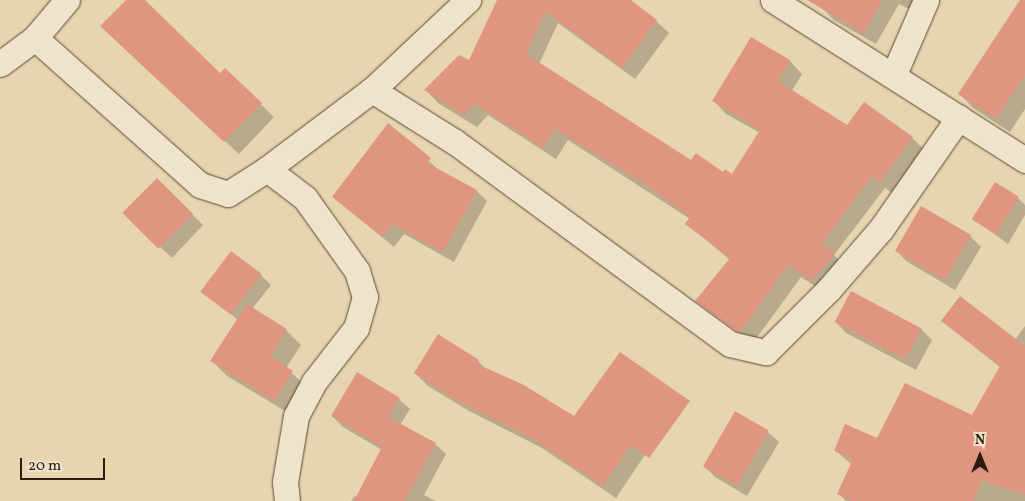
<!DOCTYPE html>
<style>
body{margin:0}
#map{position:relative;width:1025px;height:501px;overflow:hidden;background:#e7d5af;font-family:Vollkorn,serif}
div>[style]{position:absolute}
.shadow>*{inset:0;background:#0003}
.building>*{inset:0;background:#e09581;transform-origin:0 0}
.roads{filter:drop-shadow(0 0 1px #5b4a37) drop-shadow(0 0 1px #5b4a37)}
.street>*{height:25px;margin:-12.5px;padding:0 12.5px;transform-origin:12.5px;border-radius:12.5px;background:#efe4cb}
span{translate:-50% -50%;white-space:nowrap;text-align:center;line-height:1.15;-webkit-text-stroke:4.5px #efe4cb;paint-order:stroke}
.north{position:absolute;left:955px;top:431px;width:50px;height:50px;-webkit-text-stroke:4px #efe4cb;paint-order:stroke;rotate:0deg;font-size:14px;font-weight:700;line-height:20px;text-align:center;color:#2c1c0f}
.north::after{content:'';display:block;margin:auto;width:18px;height:22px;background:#2c1c0f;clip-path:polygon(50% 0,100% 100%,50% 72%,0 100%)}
.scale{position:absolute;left:20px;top:458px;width:85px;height:22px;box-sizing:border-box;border:2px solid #2c1c0f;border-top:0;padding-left:6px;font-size:15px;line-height:18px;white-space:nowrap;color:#2c1c0f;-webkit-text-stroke:4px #efe4cb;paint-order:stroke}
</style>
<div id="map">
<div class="shadow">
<i style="clip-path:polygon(128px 0,143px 0,220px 75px,225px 70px,274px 117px,239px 154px,115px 39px)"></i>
<i style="clip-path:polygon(520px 0,629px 0,656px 21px,669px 33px,635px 79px,558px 23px,539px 64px,691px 162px,732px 176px,760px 133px,726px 114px,714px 101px,751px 39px,790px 61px,802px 74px,792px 91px,847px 127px,912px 138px,925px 150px,893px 194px,885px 188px,834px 255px,847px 268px,825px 293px,801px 277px,753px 343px,697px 300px,730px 260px,686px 223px,690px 219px,568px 140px,556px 159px,488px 115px,477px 127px,438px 103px,426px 90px,470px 62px)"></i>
<i style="clip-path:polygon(826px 0,930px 0,921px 15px,899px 4px,876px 44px,834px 20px,822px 8px)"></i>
<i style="clip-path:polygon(1022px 0,1025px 0,1025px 109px,1010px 132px,973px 108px,960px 94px)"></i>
<i style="clip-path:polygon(388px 125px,440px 171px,477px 191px,487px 201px,454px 262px,404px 234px,394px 247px,333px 196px)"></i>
<i style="clip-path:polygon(157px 180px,203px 225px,172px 258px,135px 223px)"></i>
<i style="clip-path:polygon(1018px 198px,1025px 205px,1025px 215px,1008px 244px,974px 219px)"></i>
<i style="clip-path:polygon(970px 236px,981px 247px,955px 290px,906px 261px,896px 250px)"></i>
<i style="clip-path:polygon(260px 274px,271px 285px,252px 309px,286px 330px,301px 345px,286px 368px,307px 387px,290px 414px,227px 376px,212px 361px,238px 320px,202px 290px)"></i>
<i style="clip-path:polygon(942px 321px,1015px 340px,1025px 326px,1025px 501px,846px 501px,839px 494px,852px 465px,835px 450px,972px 417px,1001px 368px)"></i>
<i style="clip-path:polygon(836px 322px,921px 329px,932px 340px,916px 370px,846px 333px)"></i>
<i style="clip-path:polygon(478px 361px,487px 370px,575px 417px,681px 401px,616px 498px,542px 448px,469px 411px,428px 386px,415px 373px)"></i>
<i style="clip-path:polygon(399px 399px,410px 409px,400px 425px,435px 444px,446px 454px,424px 495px,436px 501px,351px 501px,355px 496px,357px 497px,382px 450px,343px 427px,332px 416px)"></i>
<i style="clip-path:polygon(768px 432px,779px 442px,747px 496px,715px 477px,704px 466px)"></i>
</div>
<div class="building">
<i style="clip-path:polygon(126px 0,145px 0,220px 73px,225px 68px,262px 103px,224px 142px,100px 26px)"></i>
<i style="clip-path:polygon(497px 0,631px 0,657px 20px,622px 68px,545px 11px,526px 54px,691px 160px,696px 153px,723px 172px,725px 169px,732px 174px,760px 130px,712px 101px,751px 37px,790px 60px,778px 81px,847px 125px,864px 102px,913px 137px,880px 182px,872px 176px,822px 243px,835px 254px,812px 281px,788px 265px,740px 332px,736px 331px,695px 301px,730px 258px,685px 224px,690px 217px,642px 182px,555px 129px,543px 148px,475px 104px,464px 115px,424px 90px,459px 55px,469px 60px)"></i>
<i style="clip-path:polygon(807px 0,883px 0,864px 33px)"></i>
<i style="clip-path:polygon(1020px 0,1025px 0,1025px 75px,996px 119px,958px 94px)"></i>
<i style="clip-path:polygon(388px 123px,431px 158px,427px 163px,477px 190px,443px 252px,392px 224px,382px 237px,332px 197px)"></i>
<i style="left:157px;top:178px;width:51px;height:49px;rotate:45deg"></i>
<i style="left:995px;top:182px;width:28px;height:44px;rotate:32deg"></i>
<i style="left:921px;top:206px;width:58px;height:52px;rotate:30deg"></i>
<i style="left:231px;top:251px;width:38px;height:51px;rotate:37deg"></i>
<i style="left:851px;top:291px;width:80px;height:35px;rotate:28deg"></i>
<i style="clip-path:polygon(960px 296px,1025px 346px,1025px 495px,982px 480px,974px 501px,852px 501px,837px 494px,853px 459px,834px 451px,845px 424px,877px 438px,905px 383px,972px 415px,1000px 366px,941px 321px)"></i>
<i style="clip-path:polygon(247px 304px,287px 329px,270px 356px,293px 371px,274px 401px,210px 361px)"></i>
<i style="clip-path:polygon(438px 334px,479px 360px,477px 364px,522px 384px,574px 416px,620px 352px,690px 401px,649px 458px,631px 445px,603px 486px,528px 436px,455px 399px,414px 373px)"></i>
<i style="clip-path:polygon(357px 372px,400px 398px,388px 417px,436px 443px,405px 501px,354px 501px,382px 447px,331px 416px)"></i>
<i style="left:735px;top:411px;width:39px;height:64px;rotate:30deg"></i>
</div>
<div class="roads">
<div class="street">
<i style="left:773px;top:0;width:299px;rotate:32.4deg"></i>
<i style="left:35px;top:38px;width:221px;rotate:41.7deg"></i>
<i style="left:200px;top:185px;width:29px;rotate:18deg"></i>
<i style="left:228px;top:194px;width:46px;rotate:-32.7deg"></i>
<i style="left:267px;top:169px;width:131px;rotate:-37deg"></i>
<i style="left:372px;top:90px;width:132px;rotate:-43.2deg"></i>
<i style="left:0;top:64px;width:44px;rotate:-36.6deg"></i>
<i style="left:35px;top:38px;width:50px;rotate:-49.9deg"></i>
<i style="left:894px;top:74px;width:81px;rotate:-66.6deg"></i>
<i style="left:372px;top:90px;width:98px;rotate:32.1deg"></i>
<i style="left:455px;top:142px;width:341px;rotate:36.3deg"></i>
<i style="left:730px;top:344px;width:37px;rotate:13deg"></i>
<i style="left:766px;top:352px;width:89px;rotate:-45deg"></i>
<i style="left:829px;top:289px;width:79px;rotate:-49.1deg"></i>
<i style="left:881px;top:229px;width:136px;rotate:-55.1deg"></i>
<i style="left:267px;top:169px;width:48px;rotate:37.3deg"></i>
<i style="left:305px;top:198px;width:90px;rotate:54.5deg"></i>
<i style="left:357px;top:271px;width:27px;rotate:73deg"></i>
<i style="left:365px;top:297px;width:32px;rotate:106deg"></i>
<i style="left:356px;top:328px;width:68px;rotate:127.9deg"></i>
<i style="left:314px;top:382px;width:38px;rotate:118deg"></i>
<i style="left:296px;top:416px;width:67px;rotate:99.5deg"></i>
<i style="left:285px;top:482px;width:19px;rotate:84deg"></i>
</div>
</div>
<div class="north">N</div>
<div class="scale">20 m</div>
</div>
